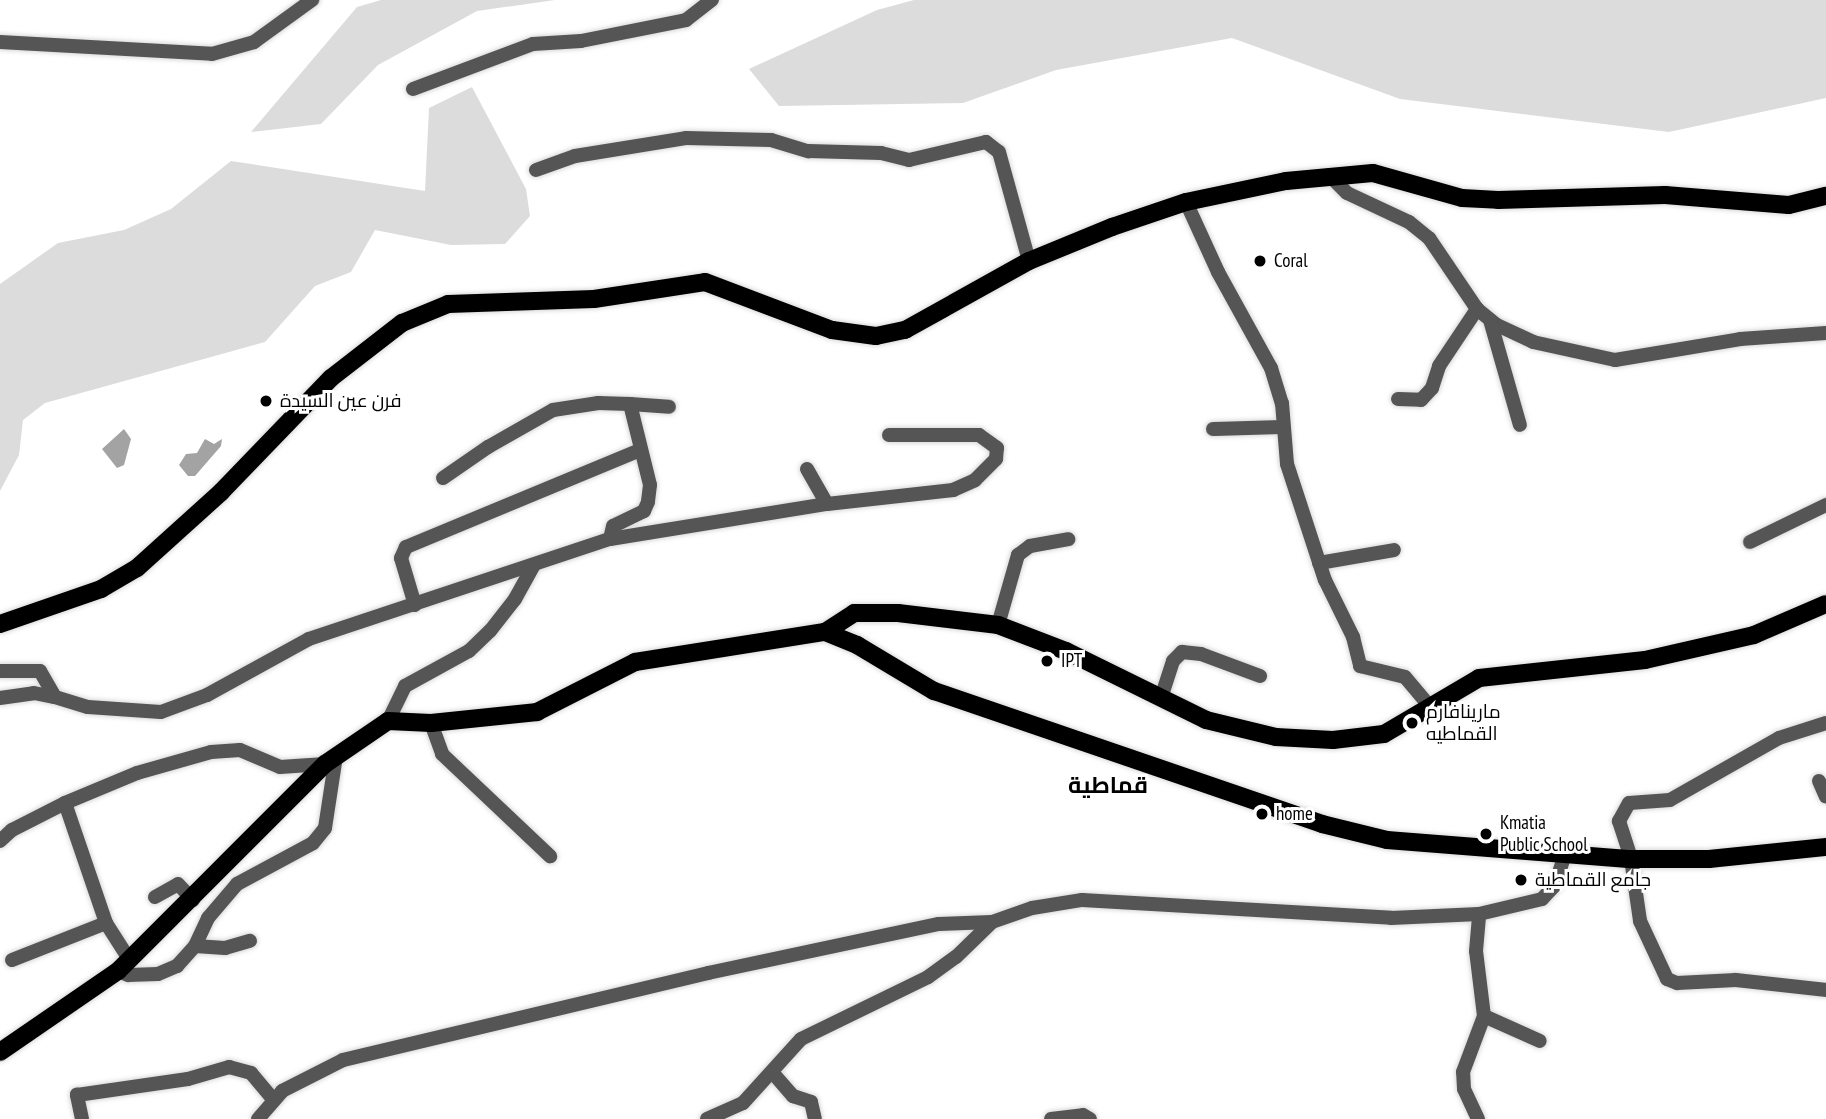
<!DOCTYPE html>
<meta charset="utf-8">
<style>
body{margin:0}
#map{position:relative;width:1826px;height:1119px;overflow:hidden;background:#fff;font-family:"PT Sans Narrow",Cairo,sans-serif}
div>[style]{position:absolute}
.green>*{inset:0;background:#dcdcdc}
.water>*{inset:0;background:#a3a3a3}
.roads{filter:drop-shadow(0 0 2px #dbdbdb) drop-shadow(0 0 2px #dbdbdb)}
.minor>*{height:14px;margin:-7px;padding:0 7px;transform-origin:7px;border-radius:7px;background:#555}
.major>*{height:18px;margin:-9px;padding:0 9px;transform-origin:9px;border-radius:9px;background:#000}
.dots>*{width:19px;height:19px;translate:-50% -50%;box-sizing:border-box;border:4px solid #fff;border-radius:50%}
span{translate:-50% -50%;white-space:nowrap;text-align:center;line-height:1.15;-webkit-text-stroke:6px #fff;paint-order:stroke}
.poi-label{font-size:19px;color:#000}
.left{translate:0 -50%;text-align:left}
.quarter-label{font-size:23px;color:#000;font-weight:700}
</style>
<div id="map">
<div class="green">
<i style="clip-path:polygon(381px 0,555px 0,477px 11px,378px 65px,321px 124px,251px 132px,357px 7px)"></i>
<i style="clip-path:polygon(914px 0,1826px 0,1826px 98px,1669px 132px,1400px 99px,1232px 38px,1056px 70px,963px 103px,779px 106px,749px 69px,877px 10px)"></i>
<i style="clip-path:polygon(472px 87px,526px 189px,530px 216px,505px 244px,451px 245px,375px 230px,351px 272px,315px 286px,265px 342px,45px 403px,23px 420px,19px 455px,0 491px,0 284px,58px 243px,124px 230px,171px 209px,231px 161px,425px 191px,429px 108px)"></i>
</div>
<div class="water">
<i style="clip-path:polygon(124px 429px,131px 439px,124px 465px,117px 468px,102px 449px)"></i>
<i style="clip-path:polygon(205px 439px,214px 444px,222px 439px,221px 446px,195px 476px,188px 476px,179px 465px,186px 454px,197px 453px)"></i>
</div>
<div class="roads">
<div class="minor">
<i style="left:0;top:42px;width:212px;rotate:3.2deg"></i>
<i style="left:212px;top:54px;width:44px;rotate:-15.9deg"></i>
<i style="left:254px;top:42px;width:72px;rotate:-35.9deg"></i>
<i style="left:413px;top:89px;width:128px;rotate:-20.6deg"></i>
<i style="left:533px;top:44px;width:48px;rotate:-3.6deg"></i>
<i style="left:581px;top:41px;width:107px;rotate:-11.3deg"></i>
<i style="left:686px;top:20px;width:33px;rotate:-38deg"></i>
<i style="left:536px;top:170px;width:41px;rotate:-19.7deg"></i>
<i style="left:575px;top:156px;width:112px;rotate:-9.2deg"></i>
<i style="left:686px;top:138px;width:85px;rotate:1.3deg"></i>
<i style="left:771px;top:140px;width:39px;rotate:17deg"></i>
<i style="left:808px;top:151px;width:73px;rotate:1.6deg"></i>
<i style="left:881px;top:153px;width:29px;rotate:14deg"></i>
<i style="left:909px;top:160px;width:79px;rotate:-13.2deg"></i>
<i style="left:986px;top:142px;width:16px;rotate:38deg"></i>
<i style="left:999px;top:152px;width:113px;rotate:74.6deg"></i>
<i style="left:1329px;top:175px;width:25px;rotate:45deg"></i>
<i style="left:1347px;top:193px;width:68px;rotate:25.1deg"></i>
<i style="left:1409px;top:222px;width:26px;rotate:39deg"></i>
<i style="left:1429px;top:238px;width:86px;rotate:55.9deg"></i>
<i style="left:1477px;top:309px;width:26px;rotate:39deg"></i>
<i style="left:1497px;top:325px;width:40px;rotate:25deg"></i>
<i style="left:1533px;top:342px;width:84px;rotate:12.4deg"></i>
<i style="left:1615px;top:360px;width:127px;rotate:-9.5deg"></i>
<i style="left:1740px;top:339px;width:86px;rotate:-4deg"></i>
<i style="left:1186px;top:202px;width:77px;rotate:65.4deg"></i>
<i style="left:1218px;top:272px;width:110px;rotate:61.1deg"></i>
<i style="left:1271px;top:368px;width:37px;rotate:73deg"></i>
<i style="left:1282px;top:403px;width:61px;rotate:85.3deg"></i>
<i style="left:1287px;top:464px;width:122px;rotate:71.9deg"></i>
<i style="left:1325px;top:580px;width:64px;rotate:63.8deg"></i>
<i style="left:1353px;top:637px;width:30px;rotate:76deg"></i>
<i style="left:1360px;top:666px;width:46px;rotate:13.7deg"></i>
<i style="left:1405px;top:677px;width:38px;rotate:50deg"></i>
<i style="left:1490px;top:320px;width:109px;rotate:74.1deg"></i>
<i style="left:1398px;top:399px;width:23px;rotate:2deg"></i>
<i style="left:1421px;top:400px;width:16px;rotate:-47deg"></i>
<i style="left:1432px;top:388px;width:23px;rotate:-72deg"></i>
<i style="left:1439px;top:366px;width:69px;rotate:-56.3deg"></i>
<i style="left:630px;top:404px;width:39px;rotate:4deg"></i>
<i style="left:1213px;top:429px;width:70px;rotate:-1.6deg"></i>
<i style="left:807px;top:469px;width:40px;rotate:60.3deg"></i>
<i style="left:443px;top:478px;width:55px;rotate:-34.6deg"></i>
<i style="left:488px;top:447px;width:75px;rotate:-29.6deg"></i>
<i style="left:553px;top:410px;width:46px;rotate:-8.8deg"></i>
<i style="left:598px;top:403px;width:32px;rotate:2deg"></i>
<i style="left:630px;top:404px;width:83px;rotate:76.1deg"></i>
<i style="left:650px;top:485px;width:17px;rotate:97deg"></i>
<i style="left:648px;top:502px;width:10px;rotate:114deg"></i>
<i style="left:644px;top:511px;width:34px;rotate:154deg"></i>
<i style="left:613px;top:526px;width:13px;rotate:103deg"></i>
<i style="left:1750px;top:542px;width:85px;rotate:-26deg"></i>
<i style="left:1319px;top:563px;width:76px;rotate:-9.8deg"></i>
<i style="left:415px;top:605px;width:49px;rotate:-106.6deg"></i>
<i style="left:401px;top:558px;width:12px;rotate:-66deg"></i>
<i style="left:406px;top:547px;width:251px;rotate:-22.5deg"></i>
<i style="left:998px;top:625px;width:73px;rotate:-74.1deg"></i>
<i style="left:1018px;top:555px;width:15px;rotate:-37deg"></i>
<i style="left:1030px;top:546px;width:39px;rotate:-10deg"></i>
<i style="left:0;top:671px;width:40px"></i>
<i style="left:40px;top:671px;width:30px;rotate:60deg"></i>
<i style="left:55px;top:697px;width:34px;rotate:17deg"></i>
<i style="left:88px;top:707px;width:73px;rotate:3.9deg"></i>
<i style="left:161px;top:712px;width:49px;rotate:-20.3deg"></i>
<i style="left:207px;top:695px;width:116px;rotate:-28.8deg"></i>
<i style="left:309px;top:639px;width:317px;rotate:-18.4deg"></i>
<i style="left:610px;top:539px;width:220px;rotate:-9.2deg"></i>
<i style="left:827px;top:504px;width:127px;rotate:-6.3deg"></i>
<i style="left:953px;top:490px;width:24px;rotate:-24deg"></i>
<i style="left:975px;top:480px;width:30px;rotate:-45deg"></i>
<i style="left:996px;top:459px;width:11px;rotate:-85deg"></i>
<i style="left:997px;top:448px;width:22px;rotate:-144deg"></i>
<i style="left:979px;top:435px;width:90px;rotate:180deg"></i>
<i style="left:0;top:698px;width:34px;rotate:-8deg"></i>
<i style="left:34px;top:693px;width:21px;rotate:11deg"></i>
<i style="left:1161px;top:698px;width:39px;rotate:-72deg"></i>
<i style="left:1173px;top:661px;width:13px;rotate:-45deg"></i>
<i style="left:1182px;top:652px;width:19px;rotate:6deg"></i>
<i style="left:1201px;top:654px;width:63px;rotate:20.4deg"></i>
<i style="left:388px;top:721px;width:39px;rotate:-64deg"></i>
<i style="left:405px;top:686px;width:73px;rotate:-28.7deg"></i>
<i style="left:469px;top:651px;width:29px;rotate:-44deg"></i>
<i style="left:490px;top:631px;width:41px;rotate:-52deg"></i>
<i style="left:515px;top:599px;width:38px;rotate:-61deg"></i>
<i style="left:431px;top:723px;width:33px;rotate:70deg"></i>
<i style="left:442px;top:754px;width:149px;rotate:43.4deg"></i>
<i style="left:1826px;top:723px;width:49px;rotate:162.3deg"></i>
<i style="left:1779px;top:738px;width:125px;rotate:150.4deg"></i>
<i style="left:1670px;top:800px;width:41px;rotate:175.8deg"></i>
<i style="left:1629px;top:803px;width:21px;rotate:119deg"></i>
<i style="left:1619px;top:821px;width:40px;rotate:72deg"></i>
<i style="left:1631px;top:859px;width:63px;rotate:81.7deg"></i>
<i style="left:1640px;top:921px;width:64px;rotate:65deg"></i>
<i style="left:1667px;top:979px;width:11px;rotate:22deg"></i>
<i style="left:1677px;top:983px;width:59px;rotate:-2.9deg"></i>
<i style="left:1736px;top:980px;width:91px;rotate:6.3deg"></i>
<i style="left:1819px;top:781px;width:17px;rotate:66deg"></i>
<i style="left:65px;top:803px;width:127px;rotate:71.1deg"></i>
<i style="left:106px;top:923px;width:43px;rotate:57.4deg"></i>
<i style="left:0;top:841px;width:16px;rotate:-43deg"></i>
<i style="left:12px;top:830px;width:59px;rotate:-27deg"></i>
<i style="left:65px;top:803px;width:78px;rotate:-22.6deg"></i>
<i style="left:137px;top:773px;width:77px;rotate:-15.8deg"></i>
<i style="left:211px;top:752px;width:29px;rotate:-4deg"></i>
<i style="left:240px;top:750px;width:43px;rotate:23deg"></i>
<i style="left:280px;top:767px;width:45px;rotate:-3.8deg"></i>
<i style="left:155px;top:897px;width:26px;rotate:-29deg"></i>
<i style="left:178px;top:884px;width:22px;rotate:47deg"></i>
<i style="left:195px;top:946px;width:30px;rotate:4deg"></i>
<i style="left:225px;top:948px;width:26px;rotate:-16deg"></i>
<i style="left:12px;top:960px;width:101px;rotate:-21.5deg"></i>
<i style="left:118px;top:971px;width:11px;rotate:22deg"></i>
<i style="left:128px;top:975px;width:30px;rotate:-2deg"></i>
<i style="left:158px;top:974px;width:21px;rotate:-23deg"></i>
<i style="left:177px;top:966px;width:27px;rotate:-48deg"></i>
<i style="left:195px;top:946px;width:31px;rotate:-65deg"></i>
<i style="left:208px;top:918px;width:45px;rotate:-49.5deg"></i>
<i style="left:237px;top:884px;width:86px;rotate:-28.3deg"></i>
<i style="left:313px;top:843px;width:19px;rotate:-51deg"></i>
<i style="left:325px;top:828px;width:73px;rotate:-81.3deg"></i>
<i style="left:1484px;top:1016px;width:61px;rotate:24.1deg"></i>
<i style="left:772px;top:1072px;width:32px;rotate:49deg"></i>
<i style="left:793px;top:1096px;width:19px;rotate:18deg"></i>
<i style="left:811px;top:1102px;width:17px;rotate:77deg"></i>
<i style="left:82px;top:1119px;width:25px;rotate:-102deg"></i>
<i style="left:77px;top:1095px;width:112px;rotate:-8.2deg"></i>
<i style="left:188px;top:1079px;width:43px;rotate:-16.3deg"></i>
<i style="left:229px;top:1067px;width:23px;rotate:15deg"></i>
<i style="left:251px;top:1073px;width:34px;rotate:50deg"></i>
<i style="left:258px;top:1119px;width:37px;rotate:-49deg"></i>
<i style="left:282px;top:1091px;width:68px;rotate:-26.9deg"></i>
<i style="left:343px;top:1060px;width:375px;rotate:-13.4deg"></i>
<i style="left:708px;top:973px;width:236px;rotate:-12deg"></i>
<i style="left:939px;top:924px;width:53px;rotate:-2.2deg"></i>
<i style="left:992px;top:922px;width:42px;rotate:-19.3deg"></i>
<i style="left:1032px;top:908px;width:51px;rotate:-9.1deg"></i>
<i style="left:1082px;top:900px;width:310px;rotate:3.3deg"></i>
<i style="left:1391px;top:918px;width:88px;rotate:-2.6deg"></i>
<i style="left:1479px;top:914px;width:65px;rotate:-13.4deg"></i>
<i style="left:1542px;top:899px;width:19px;rotate:-47deg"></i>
<i style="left:1555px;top:885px;width:29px;rotate:-72deg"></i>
<i style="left:707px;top:1119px;width:39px;rotate:-24deg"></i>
<i style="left:743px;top:1103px;width:86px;rotate:-47.8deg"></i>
<i style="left:801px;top:1039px;width:141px;rotate:-26deg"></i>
<i style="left:928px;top:977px;width:34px;rotate:-36deg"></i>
<i style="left:956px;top:957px;width:50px;rotate:-44.2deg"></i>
<i style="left:1051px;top:1119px;width:32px;rotate:-7deg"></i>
<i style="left:1083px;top:1115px;width:8px;rotate:30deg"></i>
<i style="left:1478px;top:1119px;width:33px;rotate:-115deg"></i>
<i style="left:1464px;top:1089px;width:17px;rotate:-93deg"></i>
<i style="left:1463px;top:1072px;width:60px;rotate:-69.4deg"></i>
<i style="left:1484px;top:1016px;width:65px;rotate:-97deg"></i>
<i style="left:1476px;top:951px;width:37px;rotate:-85deg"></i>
</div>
<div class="major">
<i style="left:0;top:624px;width:107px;rotate:-19.1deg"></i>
<i style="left:101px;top:589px;width:42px;rotate:-30.3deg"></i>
<i style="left:137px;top:568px;width:113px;rotate:-42.1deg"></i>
<i style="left:221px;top:492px;width:158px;rotate:-46deg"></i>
<i style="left:331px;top:378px;width:90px;rotate:-37.8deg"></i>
<i style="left:402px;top:323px;width:50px;rotate:-22.4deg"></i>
<i style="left:448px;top:304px;width:146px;rotate:-2deg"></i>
<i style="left:594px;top:299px;width:112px;rotate:-8.7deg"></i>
<i style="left:705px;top:282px;width:136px;rotate:20.7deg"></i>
<i style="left:832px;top:330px;width:44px;rotate:7.8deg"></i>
<i style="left:876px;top:336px;width:30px;rotate:-12deg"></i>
<i style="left:905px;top:330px;width:142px;rotate:-29.1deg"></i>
<i style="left:1029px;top:261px;width:90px;rotate:-22.3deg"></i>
<i style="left:1112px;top:227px;width:78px;rotate:-18.7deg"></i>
<i style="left:1186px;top:202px;width:102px;rotate:-11.9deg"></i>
<i style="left:1286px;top:181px;width:87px;rotate:-5.3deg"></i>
<i style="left:1373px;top:173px;width:92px;rotate:15.7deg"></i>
<i style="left:1462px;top:198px;width:36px;rotate:3deg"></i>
<i style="left:1498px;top:200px;width:167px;rotate:-1.7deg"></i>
<i style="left:1665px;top:195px;width:124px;rotate:4.6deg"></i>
<i style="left:1789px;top:205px;width:38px;rotate:-14deg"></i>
<i style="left:825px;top:632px;width:35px;rotate:-33deg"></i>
<i style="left:854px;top:613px;width:44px"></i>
<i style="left:898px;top:613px;width:101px;rotate:6.8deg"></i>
<i style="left:998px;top:625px;width:73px;rotate:20.9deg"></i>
<i style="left:1066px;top:651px;width:156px;rotate:26.2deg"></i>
<i style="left:1206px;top:720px;width:72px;rotate:13.7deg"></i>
<i style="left:1276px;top:737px;width:57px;rotate:3deg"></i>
<i style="left:1333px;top:740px;width:51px;rotate:-6.7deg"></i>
<i style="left:1384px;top:734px;width:110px;rotate:-30.5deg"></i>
<i style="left:1479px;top:678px;width:167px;rotate:-6.2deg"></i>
<i style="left:1645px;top:660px;width:112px;rotate:-12.9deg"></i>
<i style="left:1754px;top:635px;width:78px;rotate:-23.3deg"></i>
<i style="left:0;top:1052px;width:143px;rotate:-34.5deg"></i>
<i style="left:118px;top:971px;width:293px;rotate:-45deg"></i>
<i style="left:325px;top:764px;width:76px;rotate:-34.3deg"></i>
<i style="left:388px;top:721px;width:43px;rotate:2.7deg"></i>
<i style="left:431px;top:723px;width:107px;rotate:-5.9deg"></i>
<i style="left:537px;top:712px;width:110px;rotate:-27deg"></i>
<i style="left:635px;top:662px;width:192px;rotate:-9deg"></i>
<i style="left:825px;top:632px;width:35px;rotate:22deg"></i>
<i style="left:857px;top:645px;width:90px;rotate:30.9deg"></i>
<i style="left:934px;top:691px;width:410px;rotate:18.9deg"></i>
<i style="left:1322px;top:824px;width:67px;rotate:13.8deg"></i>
<i style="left:1387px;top:840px;width:245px;rotate:4.5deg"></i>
<i style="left:1631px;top:859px;width:78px"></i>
<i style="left:1709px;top:859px;width:118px;rotate:-5.9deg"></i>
</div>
</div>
<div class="dots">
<i style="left:1260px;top:261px;background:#000"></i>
<i style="left:266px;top:401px;background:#000"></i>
<i style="left:1047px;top:661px;background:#000"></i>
<i style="left:1412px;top:723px;background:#000"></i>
<i style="left:1262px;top:814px;background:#000"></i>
<i style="left:1486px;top:834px;background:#000"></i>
<i style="left:1521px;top:880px;background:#000"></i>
</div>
<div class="poi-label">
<span class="left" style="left:1274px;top:261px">Coral</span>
<span class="left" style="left:280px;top:401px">فرن عين السيدة</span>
<span class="left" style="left:1061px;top:661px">IPT</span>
<span class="left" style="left:1426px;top:723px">مارينافارم<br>القماطيه</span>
<span class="left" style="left:1276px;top:814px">home</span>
<span class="left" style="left:1500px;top:834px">Kmatia<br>Public School</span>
<span class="left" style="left:1535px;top:880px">جامع القماطية</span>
</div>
<div class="quarter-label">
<span style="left:1108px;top:785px">قماطية</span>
</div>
</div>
